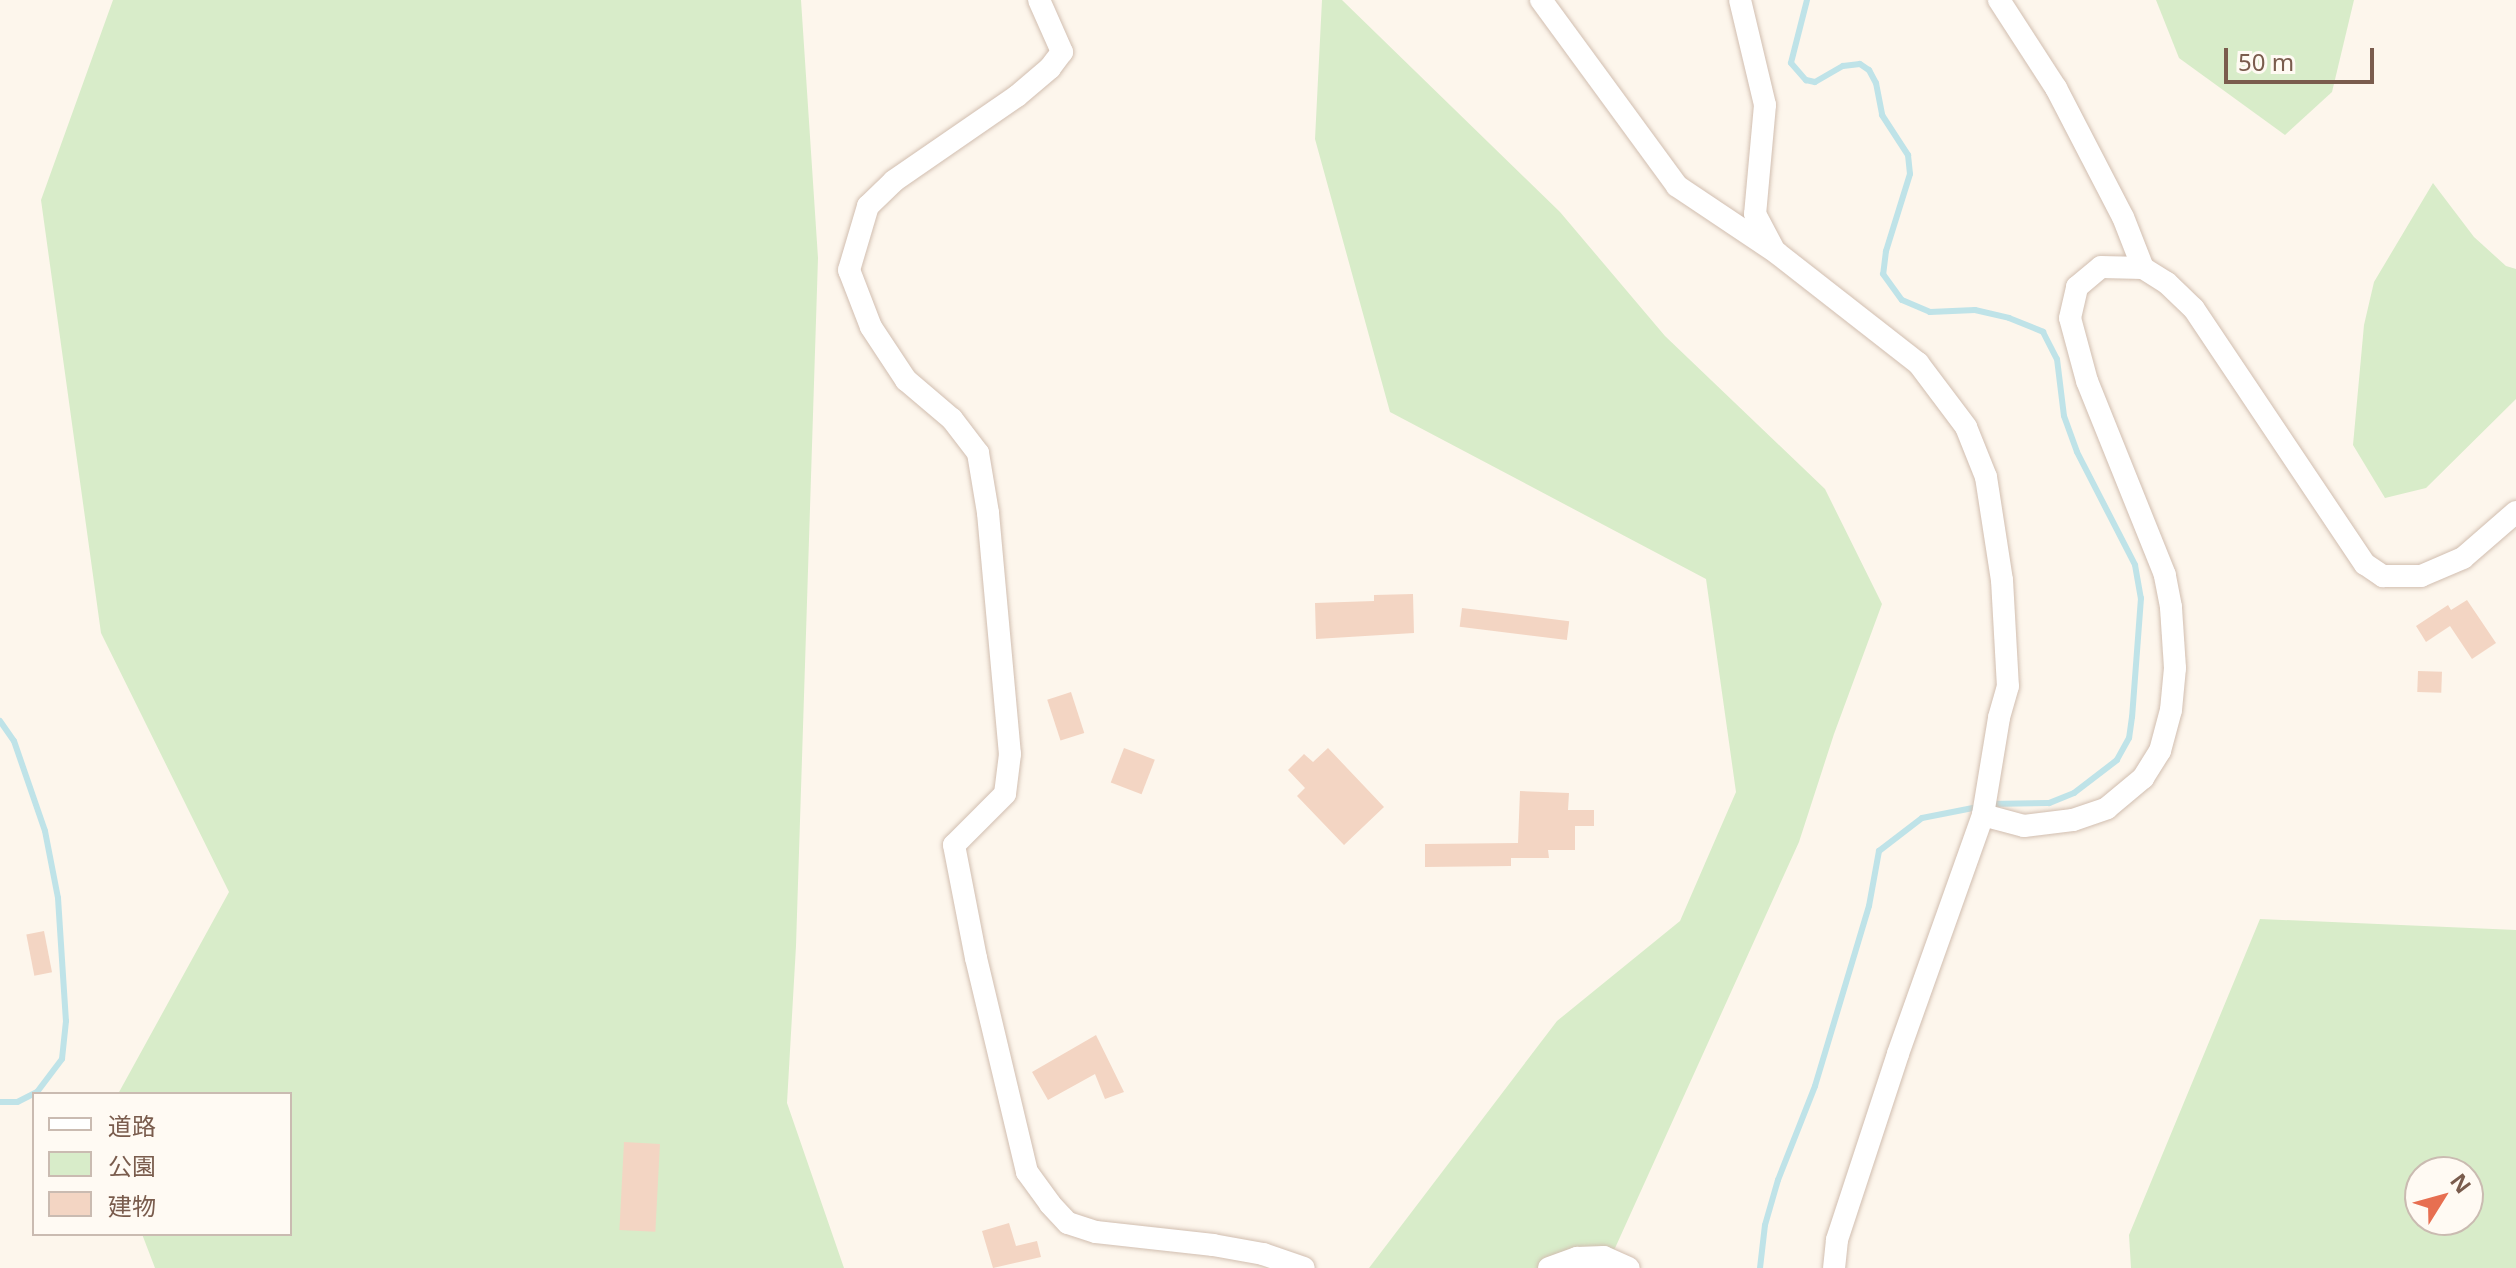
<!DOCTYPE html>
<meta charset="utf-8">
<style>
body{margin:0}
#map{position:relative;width:2516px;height:1268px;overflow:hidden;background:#fdf6ec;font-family:"Noto Sans","Noto Sans JP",sans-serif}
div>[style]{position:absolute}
.green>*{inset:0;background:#d8ecc9}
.stream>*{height:6px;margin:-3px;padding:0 3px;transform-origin:3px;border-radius:3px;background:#bfe3e8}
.building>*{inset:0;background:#f3d5c3;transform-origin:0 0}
.roads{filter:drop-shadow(0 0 2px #d1beb0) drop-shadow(0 0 2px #d1beb0)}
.minor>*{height:22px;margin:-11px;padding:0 11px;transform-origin:11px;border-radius:11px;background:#fff}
span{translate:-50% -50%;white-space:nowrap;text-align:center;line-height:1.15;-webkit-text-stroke:6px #fffaf3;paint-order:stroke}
.legend{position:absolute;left:32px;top:1092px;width:260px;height:144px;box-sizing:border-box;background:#fffaf3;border:2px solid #cabbb1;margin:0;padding:10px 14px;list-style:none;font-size:24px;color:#7a5c4d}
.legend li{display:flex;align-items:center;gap:16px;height:40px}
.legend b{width:40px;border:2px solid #cabbb1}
.north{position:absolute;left:2404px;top:1156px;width:80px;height:80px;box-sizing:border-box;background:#fffaf3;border:2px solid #cabbb1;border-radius:50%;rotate:53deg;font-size:22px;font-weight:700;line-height:32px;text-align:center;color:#7a5c4d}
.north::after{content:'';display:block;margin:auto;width:28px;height:36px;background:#e76f51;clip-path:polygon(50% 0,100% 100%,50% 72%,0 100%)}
.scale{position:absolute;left:2224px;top:48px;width:150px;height:36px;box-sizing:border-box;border:4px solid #7a5c4d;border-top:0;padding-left:10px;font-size:24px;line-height:28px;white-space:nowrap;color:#7a5c4d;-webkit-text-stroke:6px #fffaf3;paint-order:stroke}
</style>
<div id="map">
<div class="green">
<i style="clip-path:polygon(113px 0,801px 0,818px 258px,796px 946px,787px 1103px,844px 1268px,155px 1268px,142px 1234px,290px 1234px,290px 1094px,118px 1094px,229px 892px,101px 633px,41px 200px)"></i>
<i style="clip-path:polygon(1322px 0,1342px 0,1560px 212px,1665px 336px,1825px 489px,1882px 604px,1834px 734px,1799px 842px,1606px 1268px,1369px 1268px,1557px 1021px,1680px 921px,1736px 792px,1706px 579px,1390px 412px,1315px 139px)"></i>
<i style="clip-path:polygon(2156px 0,2354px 0,2332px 92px,2285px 135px,2179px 58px)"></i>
<i style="clip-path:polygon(2433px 183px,2474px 237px,2506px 266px,2516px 269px,2516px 399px,2426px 488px,2385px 498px,2353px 445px,2364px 325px,2374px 282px)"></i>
<i style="clip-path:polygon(evenodd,2260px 919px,2516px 930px,2516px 1268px,2131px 1268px,2129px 1235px,2260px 919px,2420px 1172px,2468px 1172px,2468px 1220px,2420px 1220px,2420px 1172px)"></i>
</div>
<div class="stream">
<i style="left:1807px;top:0;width:65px;rotate:104.3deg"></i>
<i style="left:1791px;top:63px;width:23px;rotate:49deg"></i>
<i style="left:1806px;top:80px;width:9px;rotate:13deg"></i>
<i style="left:1815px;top:82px;width:32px;rotate:-30deg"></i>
<i style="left:1843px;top:66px;width:17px;rotate:-7deg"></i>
<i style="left:1860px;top:64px;width:11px;rotate:34deg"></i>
<i style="left:1869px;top:70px;width:15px;rotate:62deg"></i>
<i style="left:1876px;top:83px;width:33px;rotate:79deg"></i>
<i style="left:1882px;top:115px;width:48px;rotate:57deg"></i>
<i style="left:1908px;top:155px;width:19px;rotate:84deg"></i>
<i style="left:1910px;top:174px;width:81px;rotate:107.3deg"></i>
<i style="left:1886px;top:251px;width:23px;rotate:97deg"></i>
<i style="left:1883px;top:274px;width:32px;rotate:54deg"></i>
<i style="left:1902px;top:300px;width:30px;rotate:23deg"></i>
<i style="left:1930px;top:312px;width:45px;rotate:-2.5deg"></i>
<i style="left:1975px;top:310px;width:35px;rotate:13deg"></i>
<i style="left:2009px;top:318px;width:37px;rotate:22deg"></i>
<i style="left:2043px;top:332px;width:30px;rotate:63deg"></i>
<i style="left:2057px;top:359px;width:57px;rotate:83deg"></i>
<i style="left:2064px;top:416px;width:38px;rotate:70deg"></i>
<i style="left:2077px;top:452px;width:127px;rotate:62.8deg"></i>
<i style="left:2135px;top:565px;width:34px;rotate:80deg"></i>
<i style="left:2141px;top:598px;width:119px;rotate:94.3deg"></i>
<i style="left:2132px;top:717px;width:21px;rotate:98deg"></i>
<i style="left:2129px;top:738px;width:25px;rotate:119deg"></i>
<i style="left:2117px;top:760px;width:54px;rotate:142.5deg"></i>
<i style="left:2074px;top:793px;width:27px;rotate:158deg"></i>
<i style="left:2049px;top:803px;width:60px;rotate:179deg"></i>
<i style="left:0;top:721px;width:24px;rotate:55deg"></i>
<i style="left:14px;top:741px;width:95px;rotate:71deg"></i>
<i style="left:45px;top:831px;width:68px;rotate:79deg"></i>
<i style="left:58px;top:898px;width:123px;rotate:86.3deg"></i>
<i style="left:66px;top:1021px;width:38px;rotate:96deg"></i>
<i style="left:62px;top:1059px;width:41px;rotate:127.1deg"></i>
<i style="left:37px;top:1092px;width:22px;rotate:153deg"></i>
<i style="left:17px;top:1102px;width:17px;rotate:180deg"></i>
<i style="left:1760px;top:1268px;width:43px;rotate:-83.4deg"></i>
<i style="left:1765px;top:1225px;width:47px;rotate:-73.9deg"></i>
<i style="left:1778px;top:1180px;width:101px;rotate:-68.5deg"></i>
<i style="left:1815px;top:1086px;width:188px;rotate:-73.3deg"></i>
<i style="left:1869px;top:906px;width:56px;rotate:-79.7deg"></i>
<i style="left:1879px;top:851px;width:54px;rotate:-37.5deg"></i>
<i style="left:1922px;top:818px;width:57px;rotate:-11.1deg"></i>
</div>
<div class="building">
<i style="clip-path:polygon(1413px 594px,1414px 633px,1316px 639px,1315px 603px,1374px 601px,1374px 595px)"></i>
<i style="clip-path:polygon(2467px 600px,2496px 643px,2472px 659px,2450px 626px,2426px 642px,2416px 626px,2448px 605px,2451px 610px)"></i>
<i style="left:1462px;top:608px;width:108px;height:19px;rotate:7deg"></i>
<i style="left:2418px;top:671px;width:24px;height:21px;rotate:2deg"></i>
<i style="left:1071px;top:692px;width:43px;height:25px;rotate:72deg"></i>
<i style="left:1124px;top:748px;width:33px;height:37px;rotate:21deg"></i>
<i style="clip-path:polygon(1328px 748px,1384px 807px,1344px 845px,1297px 796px,1305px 788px,1288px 770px,1304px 754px,1313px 762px)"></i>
<i style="clip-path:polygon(1520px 791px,1569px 793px,1568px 810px,1594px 810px,1594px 826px,1575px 826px,1575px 850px,1548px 850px,1549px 858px,1511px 858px,1511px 866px,1425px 867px,1425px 844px,1518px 843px)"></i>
<i style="left:44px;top:931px;width:42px;height:18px;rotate:79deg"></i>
<i style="clip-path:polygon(1096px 1035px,1124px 1092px,1105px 1099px,1095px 1074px,1048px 1100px,1032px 1072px)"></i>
<i style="left:624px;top:1142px;width:36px;height:88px;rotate:3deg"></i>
<i style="clip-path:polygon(1009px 1223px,1016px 1246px,1037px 1241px,1041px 1257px,993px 1268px,982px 1231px)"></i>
</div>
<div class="roads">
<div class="minor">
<i style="left:1039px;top:0;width:57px;rotate:66.1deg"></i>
<i style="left:1062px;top:52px;width:20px;rotate:127deg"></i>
<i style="left:1050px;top:68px;width:43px;rotate:139.7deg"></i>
<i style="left:1017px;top:96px;width:150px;rotate:145.4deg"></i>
<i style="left:894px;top:181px;width:36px;rotate:136deg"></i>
<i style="left:868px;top:206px;width:67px;rotate:106.5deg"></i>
<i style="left:849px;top:270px;width:61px;rotate:68.9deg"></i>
<i style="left:871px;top:327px;width:64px;rotate:56.6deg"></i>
<i style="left:906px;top:380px;width:60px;rotate:40.3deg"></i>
<i style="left:952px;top:419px;width:43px;rotate:52.6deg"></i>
<i style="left:978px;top:453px;width:61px;rotate:80.5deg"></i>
<i style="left:988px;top:513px;width:242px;rotate:84.8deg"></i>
<i style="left:1010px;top:754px;width:40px;rotate:97.1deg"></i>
<i style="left:1005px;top:794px;width:72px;rotate:135deg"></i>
<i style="left:954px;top:845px;width:115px;rotate:79deg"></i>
<i style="left:976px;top:958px;width:220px;rotate:76.6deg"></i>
<i style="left:1027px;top:1172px;width:39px;rotate:54deg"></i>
<i style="left:1050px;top:1204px;width:26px;rotate:47deg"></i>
<i style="left:1068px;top:1223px;width:29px;rotate:18deg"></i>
<i style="left:1096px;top:1232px;width:118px;rotate:6.3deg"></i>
<i style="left:1213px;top:1245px;width:51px;rotate:10.2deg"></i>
<i style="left:1263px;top:1254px;width:43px;rotate:18.9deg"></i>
<i style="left:1541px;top:0;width:230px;rotate:53.8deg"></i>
<i style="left:1677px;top:186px;width:120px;rotate:33.8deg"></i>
<i style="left:1777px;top:253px;width:179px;rotate:38deg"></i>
<i style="left:1918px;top:363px;width:80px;rotate:53.1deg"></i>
<i style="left:1966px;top:427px;width:54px;rotate:68.2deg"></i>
<i style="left:1986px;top:477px;width:104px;rotate:81.2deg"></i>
<i style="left:2002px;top:580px;width:106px;rotate:86.8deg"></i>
<i style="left:2008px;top:686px;width:33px;rotate:106deg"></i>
<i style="left:1999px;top:718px;width:98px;rotate:99.4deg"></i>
<i style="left:1983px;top:815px;width:254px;rotate:109.6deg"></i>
<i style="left:1898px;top:1054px;width:196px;rotate:108.2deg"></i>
<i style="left:1837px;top:1240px;width:28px;rotate:96deg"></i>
<i style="left:1740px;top:0;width:108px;rotate:76.6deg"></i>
<i style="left:1765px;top:105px;width:109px;rotate:95.2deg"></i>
<i style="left:1755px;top:214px;width:40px;rotate:62deg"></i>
<i style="left:1999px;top:0;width:105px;rotate:57.1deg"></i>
<i style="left:2056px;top:88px;width:145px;rotate:62.6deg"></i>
<i style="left:2123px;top:217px;width:55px;rotate:68.6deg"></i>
<i style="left:1983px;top:815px;width:42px;rotate:15deg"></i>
<i style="left:2024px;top:826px;width:49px;rotate:-7deg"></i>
<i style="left:2073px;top:820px;width:36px;rotate:-19deg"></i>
<i style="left:2107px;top:808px;width:47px;rotate:-39.8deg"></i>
<i style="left:2143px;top:778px;width:32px;rotate:-58deg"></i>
<i style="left:2160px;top:751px;width:42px;rotate:-75deg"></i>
<i style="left:2171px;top:710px;width:42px;rotate:-84.6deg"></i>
<i style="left:2175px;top:668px;width:61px;rotate:-93.8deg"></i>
<i style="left:2171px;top:607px;width:33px;rotate:-101deg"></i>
<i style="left:2165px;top:575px;width:209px;rotate:-111.9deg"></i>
<i style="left:2087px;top:381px;width:65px;rotate:-105.1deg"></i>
<i style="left:2070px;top:318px;width:32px;rotate:-77deg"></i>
<i style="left:2077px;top:287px;width:31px;rotate:-40deg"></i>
<i style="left:2101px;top:267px;width:42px;rotate:1.4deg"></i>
<i style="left:2143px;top:268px;width:28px;rotate:32deg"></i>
<i style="left:2167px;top:283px;width:37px;rotate:44deg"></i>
<i style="left:2194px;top:309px;width:307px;rotate:56.2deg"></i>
<i style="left:2365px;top:564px;width:22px;rotate:34deg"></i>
<i style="left:2383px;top:576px;width:38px"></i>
<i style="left:2421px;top:576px;width:46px;rotate:-23.2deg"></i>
<i style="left:2463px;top:558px;width:70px;rotate:-41deg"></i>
<i style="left:1549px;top:1268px;width:30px;rotate:-20deg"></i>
<i style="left:1577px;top:1258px;width:27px;rotate:-2deg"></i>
<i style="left:1604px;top:1257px;width:27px;rotate:24deg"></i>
</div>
</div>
<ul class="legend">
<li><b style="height:10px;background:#fff"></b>道路</li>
<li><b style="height:22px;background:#d8ecc9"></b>公園</li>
<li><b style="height:22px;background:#f3d5c3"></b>建物</li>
</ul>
<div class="north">N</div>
<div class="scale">50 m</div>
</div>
